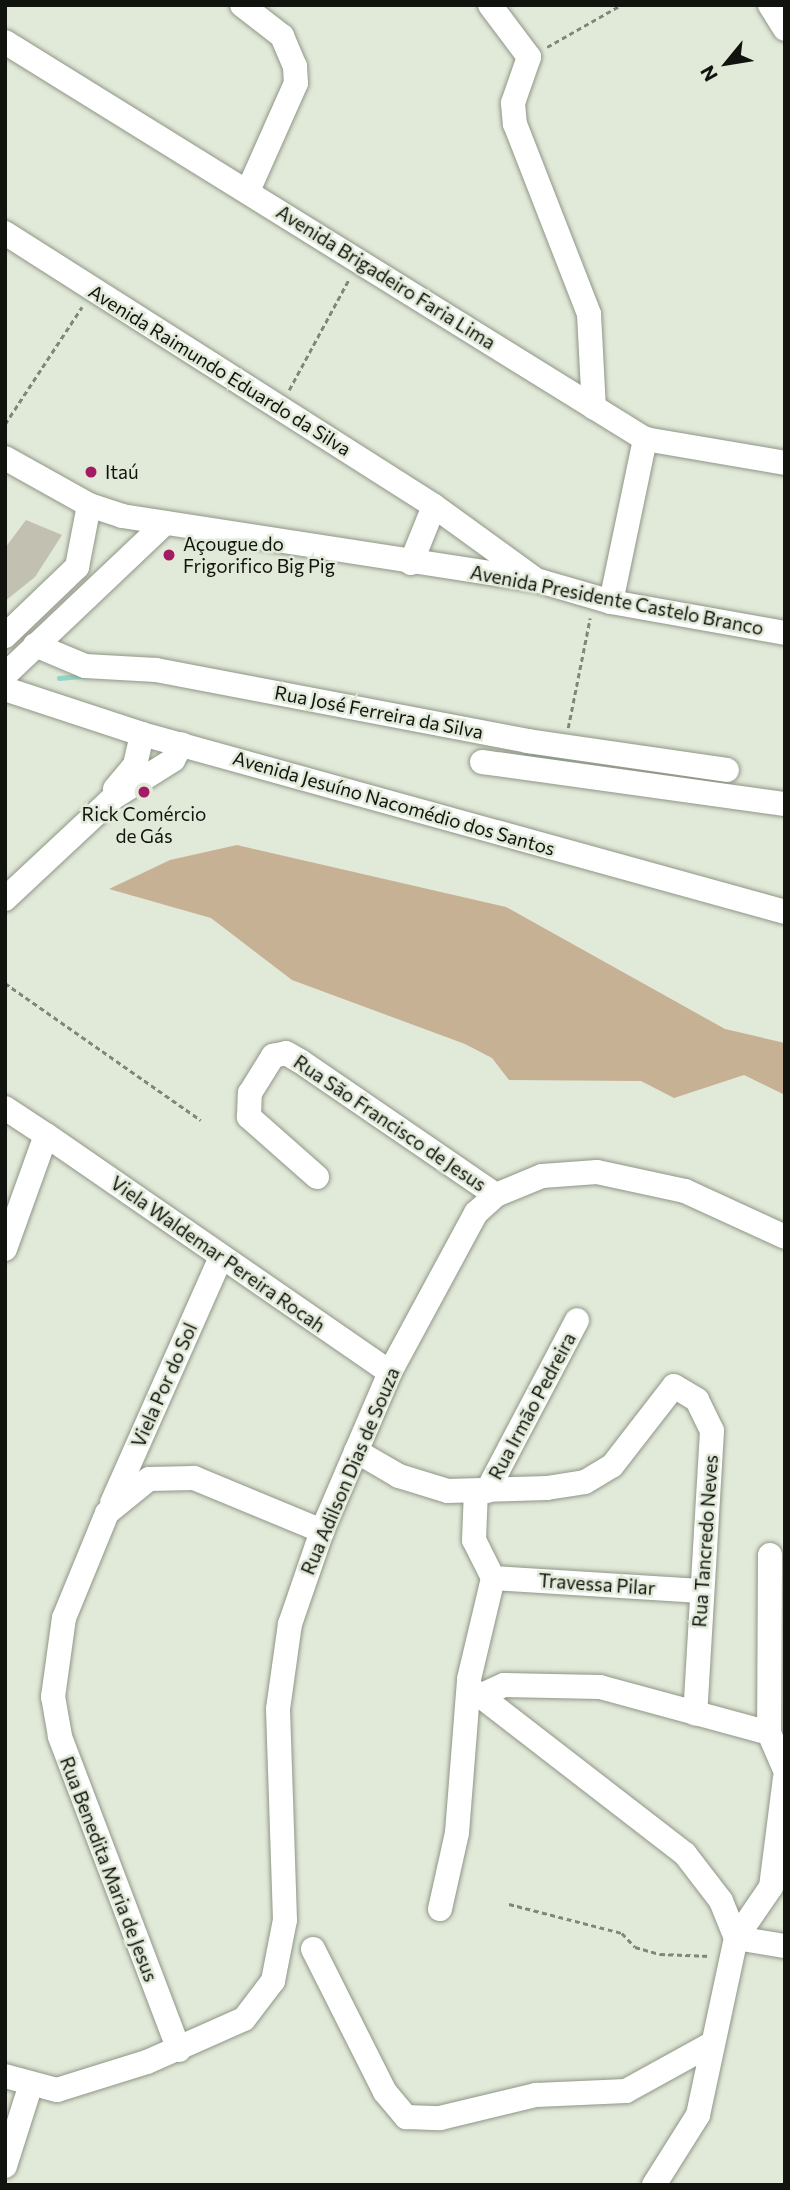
<!DOCTYPE html>
<meta charset="utf-8">
<style>
body{margin:0}
#map{position:relative;width:790px;height:2190px;overflow:hidden;background:#e1e9d8;font-family:Commissioner,sans-serif}
div>[style]{position:absolute}
.green>*{inset:0;background:#c6b195}
.stream>*{height:5px;margin:-2.5px;padding:0 2.5px;transform-origin:2.5px;border-radius:2.5px;background:#91d5c9}
.building>*{inset:0;background:#c2c0b0}
.path>*{height:2.5px;margin-top:-1.25px;transform-origin:0;background:repeating-linear-gradient(90deg,#80867a 0 5px,transparent 0 8.5px)}
.roads{filter:drop-shadow(0 0 2px #8f9687) drop-shadow(0 0 2px #8f9687)}
.minor>*{height:24px;margin:-12px;padding:0 12px;transform-origin:12px;border-radius:12px;background:#fff}
.dots>*{width:19px;height:19px;translate:-50% -50%;box-sizing:border-box;border:4px solid #e1e9d8;border-radius:50%}
span{translate:-50% -50%;white-space:nowrap;text-align:center;line-height:1.15;-webkit-text-stroke:5px #e1e9d8;paint-order:stroke}
.street-label{font-size:19px;color:#11140e}
.poi-label{font-size:19px;color:#11140e}
.left{translate:0 -50%;text-align:left}
.frame{position:absolute;inset:0;border:7px solid #11140e;pointer-events:none}
.north{position:absolute;left:692px;top:28px;width:70px;height:70px;-webkit-text-stroke:5px #e1e9d8;paint-order:stroke;rotate:240deg;font-size:19px;font-weight:700;line-height:28px;text-align:center;color:#11140e}
.north::after{content:'';display:block;margin:auto;width:24px;height:32px;background:#11140e;clip-path:polygon(50% 0,100% 100%,50% 72%,0 100%)}
</style>
<div id="map">
<div class="green">
<i style="clip-path:polygon(237px 845px,506px 907px,725px 1029px,785px 1043px,785px 1095px,744px 1075px,674px 1098px,641px 1081px,509px 1080px,492px 1058px,465px 1044px,292px 980px,211px 918px,109px 889px,170px 860px)"></i>
</div>
<div class="stream">
<i style="left:59px;top:678px;width:25px;rotate:-5deg"></i>
<i style="left:526px;top:753px;width:43px;rotate:12.1deg"></i>
</div>
<div class="building">
<i style="clip-path:polygon(26px 520px,62px 535px,35px 577px,5px 601px,5px 548px)"></i>
</div>
<div class="path">
<i style="left:547px;top:47px;width:85px;rotate:-29.6deg"></i>
<i style="left:289px;top:390px;width:126px;rotate:-61.6deg"></i>
<i style="left:5px;top:424px;width:140px;rotate:-56.7deg"></i>
<i style="left:568px;top:728px;width:112px;rotate:-78.7deg"></i>
<i style="left:5px;top:983px;width:239px;rotate:35deg"></i>
<i style="left:509px;top:1904px;width:117px;rotate:14.4deg"></i>
<i style="left:622px;top:1933px;width:19px;rotate:47deg"></i>
<i style="left:635px;top:1947px;width:26px;rotate:16deg"></i>
<i style="left:660px;top:1954px;width:51px;rotate:2.2deg"></i>
</div>
<div class="roads">
<div class="minor">
<i style="left:242px;top:5px;width:51px;rotate:37.8deg"></i>
<i style="left:282px;top:36px;width:33px;rotate:67deg"></i>
<i style="left:295px;top:66px;width:17px;rotate:87deg"></i>
<i style="left:296px;top:83px;width:118px;rotate:114deg"></i>
<i style="left:490px;top:5px;width:65px;rotate:53.1deg"></i>
<i style="left:529px;top:57px;width:49px;rotate:109.2deg"></i>
<i style="left:513px;top:103px;width:21px;rotate:85deg"></i>
<i style="left:515px;top:124px;width:204px;rotate:68.7deg"></i>
<i style="left:589px;top:314px;width:94px;rotate:87deg"></i>
<i style="left:770px;top:5px;width:28px;rotate:58deg"></i>
<i style="left:5px;top:42px;width:753px;rotate:31.81deg"></i>
<i style="left:645px;top:439px;width:142px;rotate:9.7deg"></i>
<i style="left:5px;top:233px;width:508px;rotate:32.47deg"></i>
<i style="left:434px;top:506px;width:121px;rotate:35.9deg"></i>
<i style="left:5px;top:458px;width:96px;rotate:29.2deg"></i>
<i style="left:89px;top:505px;width:35px;rotate:18deg"></i>
<i style="left:122px;top:516px;width:419px;rotate:8.8deg"></i>
<i style="left:536px;top:580px;width:78px;rotate:16.3deg"></i>
<i style="left:611px;top:602px;width:177px;rotate:10.1deg"></i>
<i style="left:411px;top:563px;width:61px;rotate:-68deg"></i>
<i style="left:611px;top:602px;width:167px;rotate:-78.2deg"></i>
<i style="left:5px;top:636px;width:100px;rotate:-43.8deg"></i>
<i style="left:77px;top:567px;width:63px;rotate:-79deg"></i>
<i style="left:35px;top:645px;width:54px;rotate:22.8deg"></i>
<i style="left:85px;top:666px;width:71px;rotate:3.2deg"></i>
<i style="left:156px;top:670px;width:379px;rotate:10.8deg"></i>
<i style="left:528px;top:741px;width:201px;rotate:8.3deg"></i>
<i style="left:5px;top:675px;width:221px;rotate:-43.5deg"></i>
<i style="left:5px;top:689px;width:144px;rotate:18.2deg"></i>
<i style="left:142px;top:734px;width:667px;rotate:15.47deg"></i>
<i style="left:482px;top:762px;width:306px;rotate:7.9deg"></i>
<i style="left:115px;top:789px;width:31px;rotate:-50deg"></i>
<i style="left:135px;top:765px;width:32px;rotate:-77deg"></i>
<i style="left:5px;top:899px;width:149px;rotate:-43.1deg"></i>
<i style="left:114px;top:797px;width:70px;rotate:-32.1deg"></i>
<i style="left:173px;top:760px;width:18px;rotate:-61deg"></i>
<i style="left:5px;top:1108px;width:49px;rotate:33.4deg"></i>
<i style="left:46px;top:1135px;width:121px;rotate:109.8deg"></i>
<i style="left:46px;top:1135px;width:418px;rotate:34.6deg"></i>
<i style="left:317px;top:1177px;width:91px;rotate:-138.6deg"></i>
<i style="left:249px;top:1117px;width:24px;rotate:-88deg"></i>
<i style="left:250px;top:1093px;width:44px;rotate:-58.1deg"></i>
<i style="left:273px;top:1056px;width:13px;rotate:-13deg"></i>
<i style="left:286px;top:1053px;width:16px;rotate:30deg"></i>
<i style="left:300px;top:1061px;width:237px;rotate:34.4deg"></i>
<i style="left:356px;top:1451px;width:50px;rotate:30.2deg"></i>
<i style="left:399px;top:1476px;width:51px;rotate:17deg"></i>
<i style="left:448px;top:1491px;width:99px;rotate:-1.7deg"></i>
<i style="left:547px;top:1488px;width:38px;rotate:-9deg"></i>
<i style="left:585px;top:1482px;width:31px;rotate:-31deg"></i>
<i style="left:612px;top:1466px;width:101px;rotate:-52.2deg"></i>
<i style="left:674px;top:1386px;width:27px;rotate:31deg"></i>
<i style="left:697px;top:1400px;width:34px;rotate:64deg"></i>
<i style="left:712px;top:1431px;width:283px;rotate:93.4deg"></i>
<i style="left:487px;top:1491px;width:193px;rotate:-62.2deg"></i>
<i style="left:112px;top:1503px;width:269px;rotate:-66.1deg"></i>
<i style="left:770px;top:1555px;width:178px;rotate:90.3deg"></i>
<i style="left:769px;top:1733px;width:40px;rotate:66.6deg"></i>
<i style="left:493px;top:1578px;width:208px;rotate:3.6deg"></i>
<i style="left:469px;top:1687px;width:273px;rotate:37.7deg"></i>
<i style="left:685px;top:1854px;width:59px;rotate:52.5deg"></i>
<i style="left:721px;top:1901px;width:40px;rotate:68deg"></i>
<i style="left:480px;top:1696px;width:26px;rotate:-25deg"></i>
<i style="left:504px;top:1685px;width:96px;rotate:1.2deg"></i>
<i style="left:600px;top:1687px;width:175px;rotate:15.2deg"></i>
<i style="left:440px;top:1909px;width:78px;rotate:-77.4deg"></i>
<i style="left:457px;top:1833px;width:154px;rotate:-85.5deg"></i>
<i style="left:469px;top:1679px;width:104px;rotate:-76.6deg"></i>
<i style="left:493px;top:1578px;width:42px;rotate:-116.6deg"></i>
<i style="left:474px;top:1540px;width:49px;rotate:-87.7deg"></i>
<i style="left:736px;top:1938px;width:50px;rotate:9.3deg"></i>
<i style="left:313px;top:1949px;width:160px;rotate:63.3deg"></i>
<i style="left:385px;top:2092px;width:33px;rotate:50deg"></i>
<i style="left:406px;top:2117px;width:34px;rotate:2deg"></i>
<i style="left:440px;top:2118px;width:99px;rotate:-13.5deg"></i>
<i style="left:536px;top:2095px;width:90px;rotate:-2.5deg"></i>
<i style="left:626px;top:2091px;width:99px;rotate:-28.9deg"></i>
<i style="left:179px;top:2050px;width:336px;rotate:-110.8deg"></i>
<i style="left:60px;top:1736px;width:40px;rotate:-100deg"></i>
<i style="left:53px;top:1697px;width:80px;rotate:-82.1deg"></i>
<i style="left:64px;top:1618px;width:113px;rotate:-67.7deg"></i>
<i style="left:107px;top:1513px;width:54px;rotate:-39deg"></i>
<i style="left:149px;top:1479px;width:45px;rotate:-1.3deg"></i>
<i style="left:194px;top:1478px;width:139px;rotate:22.5deg"></i>
<i style="left:5px;top:2076px;width:54px;rotate:15.1deg"></i>
<i style="left:57px;top:2090px;width:94px;rotate:-17.3deg"></i>
<i style="left:147px;top:2062px;width:106px;rotate:-23.9deg"></i>
<i style="left:244px;top:2019px;width:48px;rotate:-52.7deg"></i>
<i style="left:273px;top:1981px;width:62px;rotate:-78.9deg"></i>
<i style="left:285px;top:1920px;width:211px;rotate:-91.9deg"></i>
<i style="left:278px;top:1709px;width:86px;rotate:-82deg"></i>
<i style="left:290px;top:1624px;width:98px;rotate:-71deg"></i>
<i style="left:322px;top:1531px;width:173px;rotate:-66.8deg"></i>
<i style="left:390px;top:1372px;width:181px;rotate:-61.6deg"></i>
<i style="left:476px;top:1213px;width:27px;rotate:-42deg"></i>
<i style="left:496px;top:1195px;width:50px;rotate:-22.4deg"></i>
<i style="left:542px;top:1176px;width:55px;rotate:-4.2deg"></i>
<i style="left:597px;top:1172px;width:90px;rotate:12.2deg"></i>
<i style="left:685px;top:1191px;width:110px;rotate:24.7deg"></i>
<i style="left:5px;top:2166px;width:83px;rotate:-72.4deg"></i>
<i style="left:654px;top:2185px;width:83px;rotate:-57.8deg"></i>
<i style="left:698px;top:2115px;width:181px;rotate:-77.9deg"></i>
<i style="left:736px;top:1938px;width:62px;rotate:-55.5deg"></i>
<i style="left:771px;top:1887px;width:110px;rotate:-82.7deg"></i>
</div>
</div>
<div class="dots">
<i style="left:91px;top:472px;background:#a41b63"></i>
<i style="left:169px;top:555px;background:#a41b63"></i>
<i style="left:144px;top:792px;background:#a41b63"></i>
</div>
<div class="street-label">
<span style="left:386px;top:277px;rotate:32deg">Avenida Brigadeiro Faria Lima</span>
<span style="left:220px;top:370px;rotate:32deg">Avenida Raimundo Eduardo da Silva</span>
<span style="left:617px;top:600px;rotate:11deg">Avenida Presidente Castelo Branco</span>
<span style="left:379px;top:712px;rotate:11deg">Rua José Ferreira da Silva</span>
<span style="left:394px;top:803px;rotate:16deg">Avenida Jesuíno Nacomédio dos Santos</span>
<span style="left:390px;top:1123px;rotate:34deg">Rua São Francisco de Jesus</span>
<span style="left:218px;top:1254px;rotate:35deg">Viela Waldemar Pereira Rocah</span>
<span style="left:164px;top:1385px;rotate:-66deg">Viela Por do Sol</span>
<span style="left:532px;top:1406px;rotate:-62deg">Rua Irmão Pedreira</span>
<span style="left:350px;top:1471px;rotate:-67deg">Rua Adilson Dias de Souza</span>
<span style="left:705px;top:1541px;rotate:-86deg">Rua Tancredo Neves</span>
<span style="left:597px;top:1584px;rotate:4deg">Travessa Pilar</span>
<span style="left:109px;top:1869px;rotate:69deg">Rua Benedita Maria de Jesus</span>
</div>
<div class="poi-label">
<span class="left" style="left:105px;top:472px">Itaú</span>
<span class="left" style="left:183px;top:555px">Açougue do<br>Frigorifico Big Pig</span>
<span style="left:144px;top:825px">Rick Comércio<br>de Gás</span>
</div>
<div class="frame"></div>
<div class="north">N</div>
</div>
